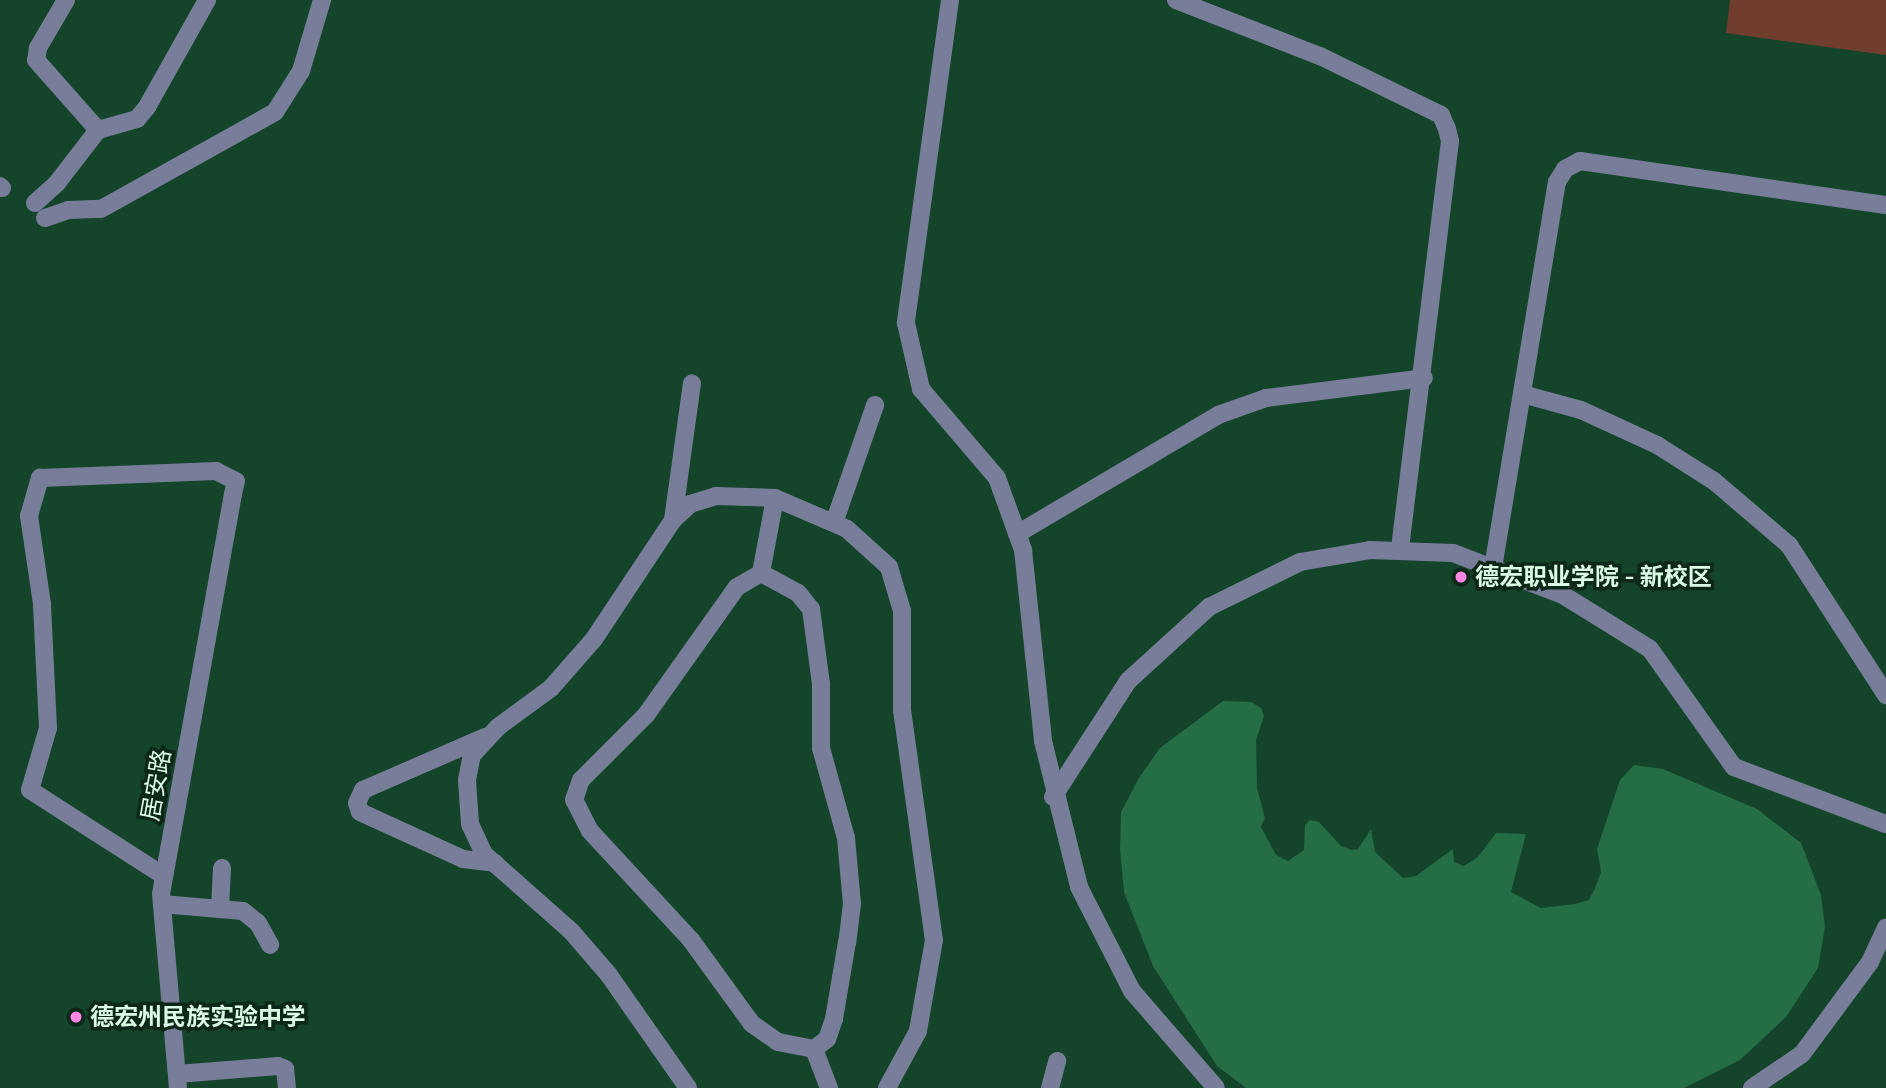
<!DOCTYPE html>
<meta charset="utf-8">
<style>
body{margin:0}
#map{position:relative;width:1886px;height:1088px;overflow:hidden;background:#14442a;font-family:Cabin,"Noto Sans SC",sans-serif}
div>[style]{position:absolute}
.green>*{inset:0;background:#703d2f}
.water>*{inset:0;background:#246d45}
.minor>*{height:18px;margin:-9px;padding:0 9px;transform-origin:9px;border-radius:9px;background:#787e9a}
.dots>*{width:19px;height:19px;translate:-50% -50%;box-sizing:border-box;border:4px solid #0d2718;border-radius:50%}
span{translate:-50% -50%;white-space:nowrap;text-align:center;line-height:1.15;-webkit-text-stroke:7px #0d2718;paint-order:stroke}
.poi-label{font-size:24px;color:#dcfbe6;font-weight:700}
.left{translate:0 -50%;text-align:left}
.street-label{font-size:24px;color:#dcfbe6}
</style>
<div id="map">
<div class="green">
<i style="clip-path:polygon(1730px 0,1886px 0,1886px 55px,1726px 33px)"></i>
</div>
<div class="water">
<i style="clip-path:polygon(1223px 701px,1251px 702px,1261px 708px,1264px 716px,1256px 740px,1257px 788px,1265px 818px,1261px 827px,1276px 855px,1288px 861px,1304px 850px,1305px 825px,1310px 820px,1319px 822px,1341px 846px,1352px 850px,1358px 849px,1371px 829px,1375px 852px,1403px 878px,1416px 876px,1453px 849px,1454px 862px,1464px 866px,1478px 857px,1496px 833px,1526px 834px,1511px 892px,1541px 908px,1575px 904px,1589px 900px,1595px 888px,1601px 872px,1597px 849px,1620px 780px,1634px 765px,1663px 769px,1757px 809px,1801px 843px,1821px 895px,1825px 927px,1818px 968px,1786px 1017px,1740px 1060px,1684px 1088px,1246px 1088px,1217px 1066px,1153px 966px,1124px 892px,1120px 849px,1121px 812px,1139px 778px,1160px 748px)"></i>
</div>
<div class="minor">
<i style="left:66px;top:0;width:56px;rotate:120.3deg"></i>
<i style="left:38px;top:48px;width:12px;rotate:99deg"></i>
<i style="left:36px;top:60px;width:94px;rotate:48.5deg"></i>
<i style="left:950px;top:0;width:326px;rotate:97.8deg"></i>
<i style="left:906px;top:323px;width:68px;rotate:77.2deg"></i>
<i style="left:921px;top:389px;width:117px;rotate:49.5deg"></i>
<i style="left:997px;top:478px;width:77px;rotate:70.1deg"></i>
<i style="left:1023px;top:550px;width:192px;rotate:84deg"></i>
<i style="left:1043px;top:741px;width:150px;rotate:76.1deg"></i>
<i style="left:1079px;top:887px;width:117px;rotate:63deg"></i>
<i style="left:1132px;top:991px;width:128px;rotate:49.1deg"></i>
<i style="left:1176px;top:0;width:155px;rotate:21.3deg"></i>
<i style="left:1320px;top:56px;width:135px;rotate:26deg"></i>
<i style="left:1441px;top:115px;width:15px;rotate:67deg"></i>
<i style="left:1447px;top:129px;width:12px;rotate:76deg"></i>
<i style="left:1450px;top:141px;width:413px;rotate:97deg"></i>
<i style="left:0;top:186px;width:3px;rotate:45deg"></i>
<i style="left:35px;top:203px;width:30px;rotate:-42deg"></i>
<i style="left:57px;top:183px;width:67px;rotate:-52.3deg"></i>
<i style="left:98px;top:130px;width:41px;rotate:-15.8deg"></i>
<i style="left:137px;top:119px;width:16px;rotate:-50deg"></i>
<i style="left:147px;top:107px;width:123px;rotate:-60.7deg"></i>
<i style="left:45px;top:218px;width:24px;rotate:-19deg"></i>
<i style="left:68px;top:210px;width:33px;rotate:-2deg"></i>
<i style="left:101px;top:209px;width:199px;rotate:-29.1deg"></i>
<i style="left:275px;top:112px;width:49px;rotate:-57.6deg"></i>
<i style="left:301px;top:71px;width:74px;rotate:-73.5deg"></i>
<i style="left:1522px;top:394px;width:61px;rotate:15.2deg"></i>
<i style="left:1581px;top:410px;width:84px;rotate:24.7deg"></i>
<i style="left:1657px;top:445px;width:67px;rotate:32.3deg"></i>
<i style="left:1714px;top:481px;width:99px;rotate:40.5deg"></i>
<i style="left:1789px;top:545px;width:179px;rotate:57.1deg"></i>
<i style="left:673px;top:520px;width:138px;rotate:-82.1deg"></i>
<i style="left:834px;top:523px;width:125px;rotate:-70.8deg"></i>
<i style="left:1017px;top:534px;width:234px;rotate:-30.6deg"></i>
<i style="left:1218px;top:415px;width:51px;rotate:-19.5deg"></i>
<i style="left:1266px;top:398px;width:159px;rotate:-7.2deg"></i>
<i style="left:1493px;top:568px;width:391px;rotate:-80.6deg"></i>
<i style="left:1557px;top:182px;width:15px;rotate:-58deg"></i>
<i style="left:1565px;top:169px;width:17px;rotate:-28deg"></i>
<i style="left:1580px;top:161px;width:309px;rotate:8.2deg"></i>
<i style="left:761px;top:573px;width:42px;rotate:28.4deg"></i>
<i style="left:798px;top:593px;width:21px;rotate:51deg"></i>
<i style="left:811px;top:609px;width:76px;rotate:82.4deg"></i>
<i style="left:821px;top:684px;width:64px;rotate:90deg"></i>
<i style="left:821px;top:748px;width:93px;rotate:74.5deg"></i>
<i style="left:846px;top:838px;width:66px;rotate:84.8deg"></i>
<i style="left:852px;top:904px;width:38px;rotate:97deg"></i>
<i style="left:847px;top:942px;width:78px;rotate:99.6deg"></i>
<i style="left:834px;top:1019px;width:21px;rotate:109deg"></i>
<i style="left:827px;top:1039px;width:16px;rotate:142deg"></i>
<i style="left:814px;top:1049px;width:37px;rotate:-169deg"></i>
<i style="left:778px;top:1042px;width:32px;rotate:-145deg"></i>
<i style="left:752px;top:1024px;width:104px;rotate:-126deg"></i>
<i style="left:691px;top:940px;width:149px;rotate:-132.8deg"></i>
<i style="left:590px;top:831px;width:35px;rotate:-117deg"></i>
<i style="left:574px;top:800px;width:21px;rotate:-71deg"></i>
<i style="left:581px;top:780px;width:92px;rotate:-45deg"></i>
<i style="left:646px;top:715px;width:157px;rotate:-54.6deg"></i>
<i style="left:737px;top:587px;width:28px;rotate:-30deg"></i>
<i style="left:761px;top:573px;width:76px;rotate:-79.4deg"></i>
<i style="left:485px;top:737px;width:133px;rotate:156.5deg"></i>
<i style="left:363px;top:790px;width:14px;rotate:115deg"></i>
<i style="left:357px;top:803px;width:9px;rotate:72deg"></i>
<i style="left:360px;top:812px;width:113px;rotate:24.5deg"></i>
<i style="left:463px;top:859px;width:32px;rotate:7deg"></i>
<i style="left:1053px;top:797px;width:138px;rotate:-57.1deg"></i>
<i style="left:1128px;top:681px;width:110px;rotate:-42.4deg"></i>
<i style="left:1209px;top:607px;width:102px;rotate:-26.3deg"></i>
<i style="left:1300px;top:562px;width:71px;rotate:-9.7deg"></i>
<i style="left:1370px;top:550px;width:83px;rotate:2.1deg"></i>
<i style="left:1453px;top:553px;width:118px;rotate:20.9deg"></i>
<i style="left:1563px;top:595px;width:102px;rotate:31.8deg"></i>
<i style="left:1650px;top:649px;width:145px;rotate:54.6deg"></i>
<i style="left:1734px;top:767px;width:162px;rotate:20.6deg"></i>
<i style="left:164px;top:876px;width:159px;rotate:-147.3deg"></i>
<i style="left:30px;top:790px;width:65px;rotate:-73.8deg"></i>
<i style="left:48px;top:728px;width:124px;rotate:-92.8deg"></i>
<i style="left:42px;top:604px;width:89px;rotate:-98.4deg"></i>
<i style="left:29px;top:516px;width:40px;rotate:-74deg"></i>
<i style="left:40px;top:478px;width:176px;rotate:-2.3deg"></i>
<i style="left:216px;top:471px;width:22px;rotate:27deg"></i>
<i style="left:236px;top:481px;width:13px;rotate:103deg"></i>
<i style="left:233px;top:494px;width:388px;rotate:100.2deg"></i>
<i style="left:164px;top:876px;width:18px;rotate:99deg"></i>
<i style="left:161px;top:894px;width:195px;rotate:85deg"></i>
<i style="left:162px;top:904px;width:81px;rotate:4.9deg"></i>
<i style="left:243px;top:911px;width:19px;rotate:39deg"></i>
<i style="left:258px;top:923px;width:25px;rotate:61deg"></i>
<i style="left:220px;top:909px;width:41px;rotate:-87.2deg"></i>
<i style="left:814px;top:1049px;width:42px;rotate:69deg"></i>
<i style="left:177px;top:1074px;width:101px;rotate:-4.5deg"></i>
<i style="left:278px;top:1066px;width:8px;rotate:23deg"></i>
<i style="left:285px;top:1069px;width:19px;rotate:84deg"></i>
<i style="left:688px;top:1088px;width:138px;rotate:-125deg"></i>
<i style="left:609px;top:975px;width:58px;rotate:-130.8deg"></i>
<i style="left:571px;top:931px;width:116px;rotate:-138.5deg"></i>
<i style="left:484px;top:854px;width:33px;rotate:-115deg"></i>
<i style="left:470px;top:824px;width:44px;rotate:-93.9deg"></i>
<i style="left:467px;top:780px;width:25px;rotate:-79deg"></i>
<i style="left:472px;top:755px;width:38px;rotate:-47deg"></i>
<i style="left:498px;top:727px;width:66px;rotate:-36.3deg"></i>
<i style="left:551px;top:688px;width:65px;rotate:-48.7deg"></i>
<i style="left:594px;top:639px;width:143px;rotate:-56.4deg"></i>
<i style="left:673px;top:520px;width:23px;rotate:-43deg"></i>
<i style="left:690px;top:504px;width:27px;rotate:-17deg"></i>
<i style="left:716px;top:496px;width:59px;rotate:1.9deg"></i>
<i style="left:775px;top:498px;width:78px;rotate:23.3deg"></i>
<i style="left:847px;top:529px;width:57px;rotate:42.1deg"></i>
<i style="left:889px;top:567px;width:46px;rotate:73.5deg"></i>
<i style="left:902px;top:611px;width:99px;rotate:90deg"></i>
<i style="left:902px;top:710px;width:232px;rotate:82.1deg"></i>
<i style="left:934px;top:940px;width:92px;rotate:100deg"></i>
<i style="left:918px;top:1031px;width:65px;rotate:118.5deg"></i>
<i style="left:1050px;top:1088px;width:28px;rotate:-75deg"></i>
<i style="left:1752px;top:1088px;width:60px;rotate:-34.2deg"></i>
<i style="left:1802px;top:1054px;width:114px;rotate:-53.5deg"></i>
<i style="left:1870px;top:962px;width:38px;rotate:-65deg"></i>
</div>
<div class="dots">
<i style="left:1461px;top:577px;background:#fc86e3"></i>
<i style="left:76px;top:1017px;background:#fc86e3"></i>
</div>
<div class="poi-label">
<span class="left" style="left:1475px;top:577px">德宏职业学院 - 新校区</span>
<span class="left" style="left:90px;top:1017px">德宏州民族实验中学</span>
</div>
<div class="street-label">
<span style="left:156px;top:785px;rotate:-80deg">居安路</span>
</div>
</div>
